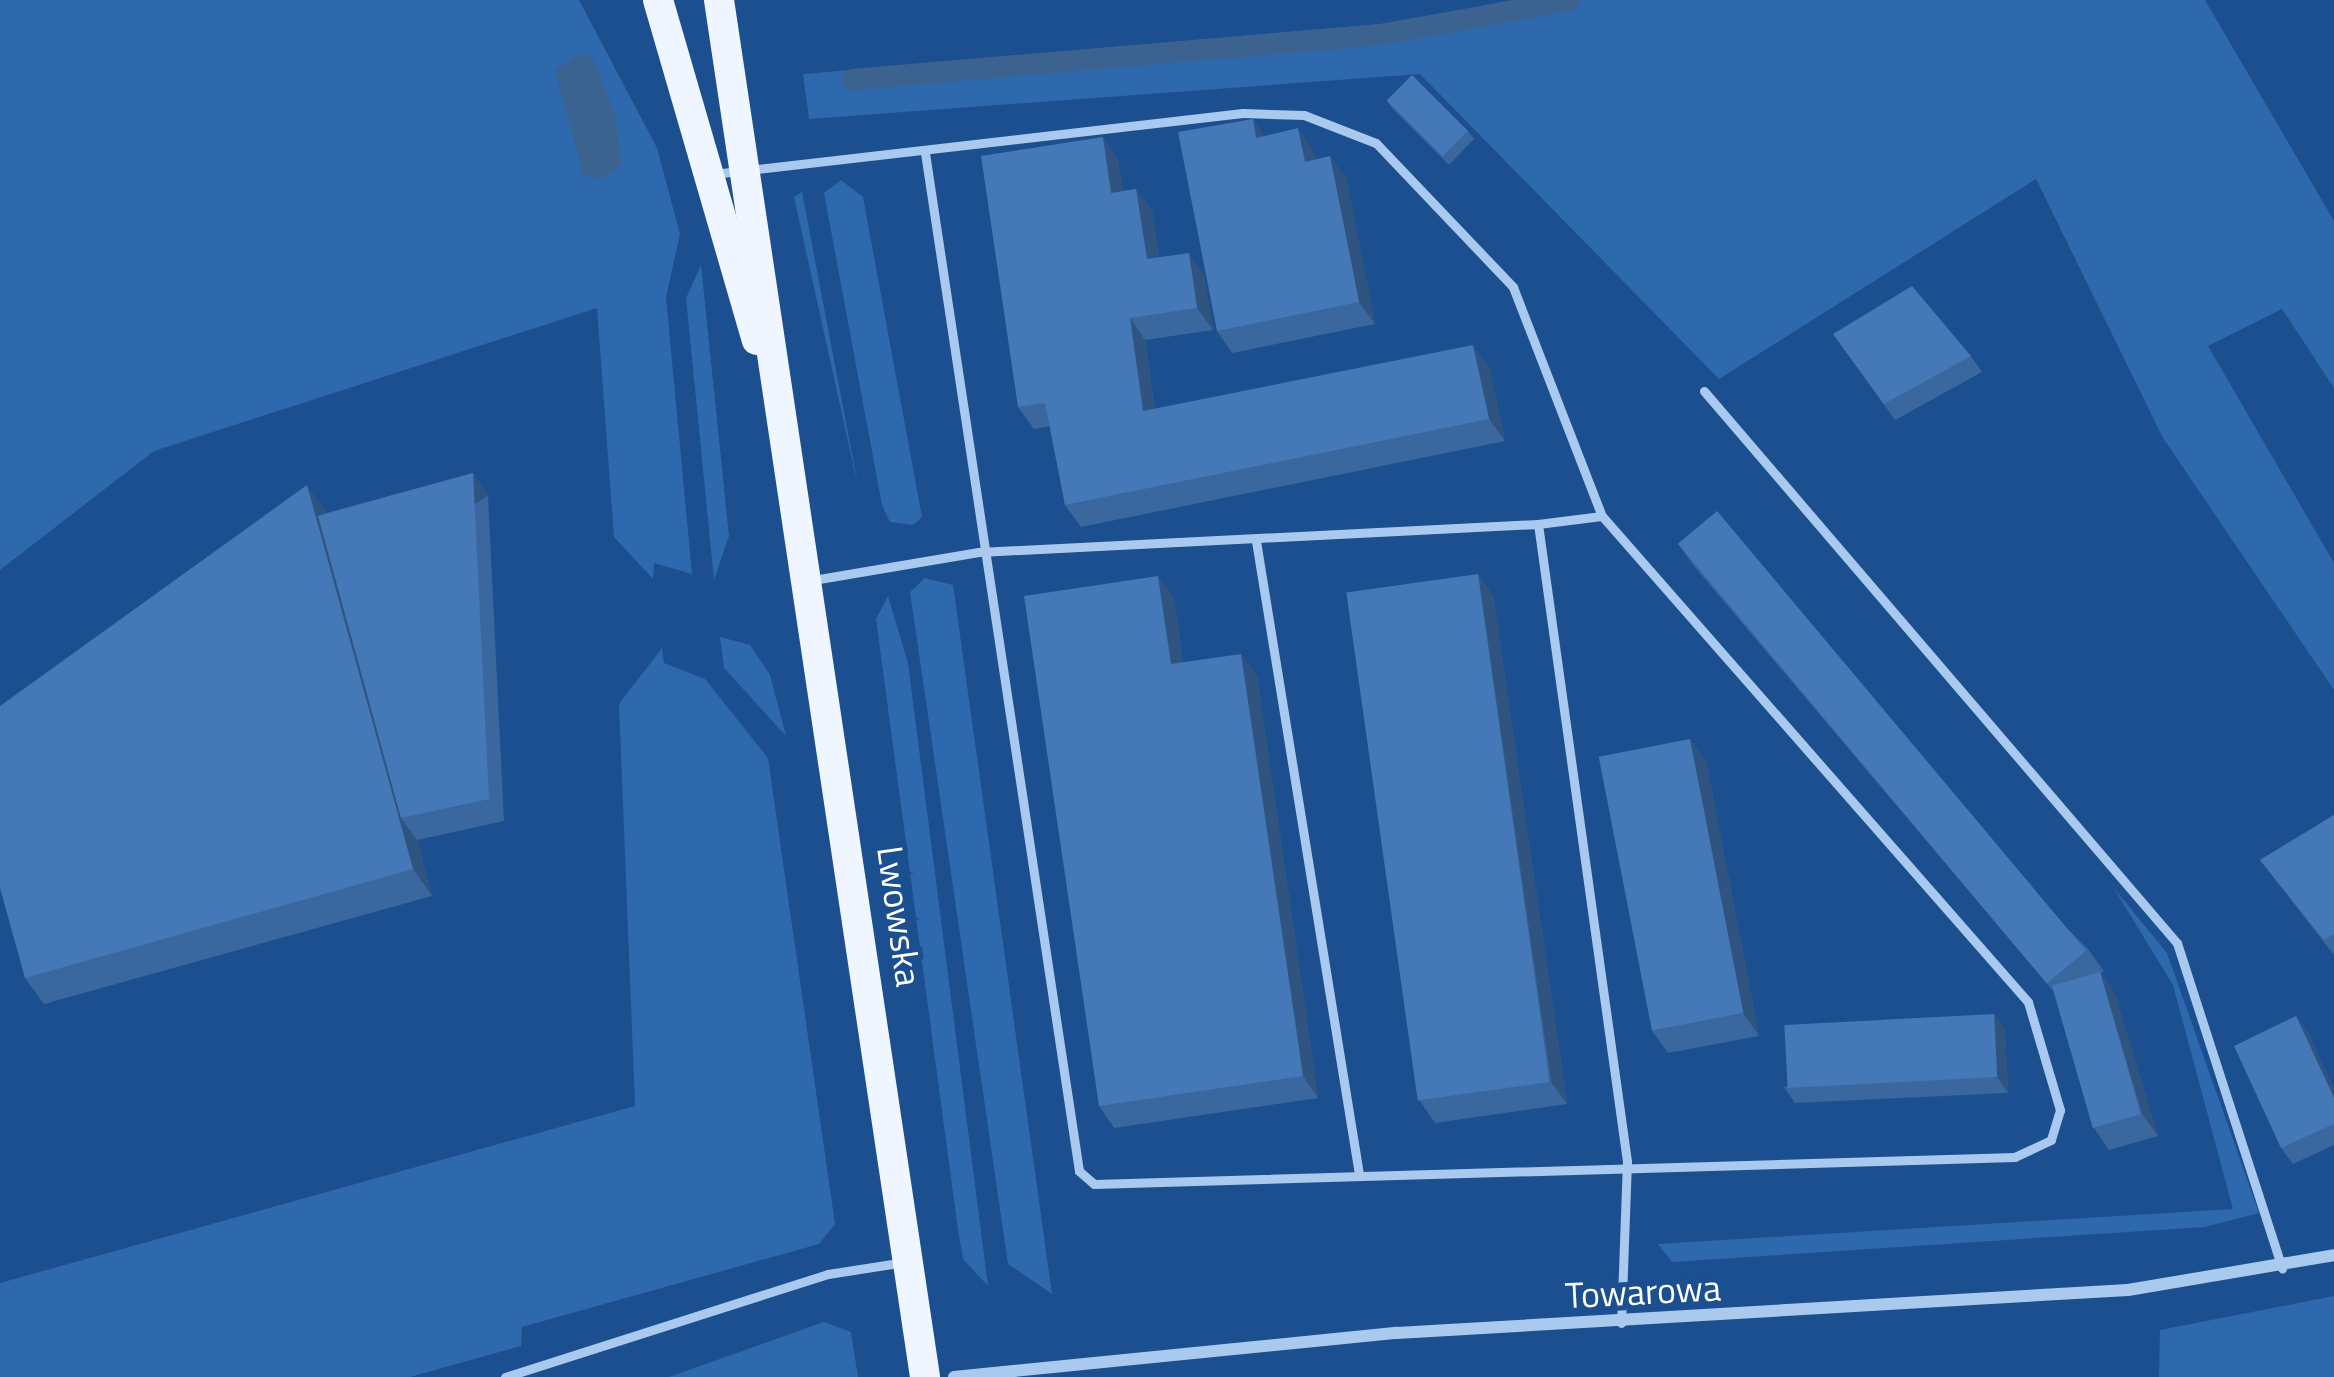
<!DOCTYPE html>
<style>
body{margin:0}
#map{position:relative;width:2334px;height:1377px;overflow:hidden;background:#1b4f8f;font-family:"Titillium Web",sans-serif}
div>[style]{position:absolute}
.green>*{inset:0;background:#2e69ad}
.water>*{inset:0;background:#3c6290}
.stream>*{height:21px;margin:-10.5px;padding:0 10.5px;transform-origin:10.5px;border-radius:10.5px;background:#3c6290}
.service>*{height:9px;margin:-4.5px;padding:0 4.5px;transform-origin:4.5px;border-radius:4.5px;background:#a9c9ee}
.minor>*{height:12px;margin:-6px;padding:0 6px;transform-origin:6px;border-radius:6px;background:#a9c9ee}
.primary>*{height:30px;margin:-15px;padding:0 15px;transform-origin:15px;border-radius:15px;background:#f0f6ff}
.wall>*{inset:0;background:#3a679d}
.shaded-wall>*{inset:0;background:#305480;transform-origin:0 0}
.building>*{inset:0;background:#4478b7;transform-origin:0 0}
span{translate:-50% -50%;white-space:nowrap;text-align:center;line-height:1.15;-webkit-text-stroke:10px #1b4f8f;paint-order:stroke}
.street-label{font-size:36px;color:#fff}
</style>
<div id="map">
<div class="green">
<i style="clip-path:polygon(0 0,579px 0,657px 148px,680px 234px,666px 297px,692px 574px,654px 563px,653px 579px,614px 537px,597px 308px,154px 451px,0 570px)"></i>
<i style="clip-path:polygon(1514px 0,2205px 0,2334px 221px,2334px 388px,2282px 309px,2208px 346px,2334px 563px,2334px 690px,2163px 438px,2036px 179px,1719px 379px,1420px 74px,809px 119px,803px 74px,1392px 23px)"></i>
<i style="clip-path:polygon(841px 180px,863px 197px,922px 517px,913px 525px,890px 522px,882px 505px,824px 193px)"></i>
<i style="clip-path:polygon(802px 192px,859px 491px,794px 197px)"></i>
<i style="clip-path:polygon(701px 265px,729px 536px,714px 580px,686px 298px)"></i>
<i style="clip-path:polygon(925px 578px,953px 585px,1052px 1294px,1008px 1264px,910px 592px)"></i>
<i style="clip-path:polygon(888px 596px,908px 663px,988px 1286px,963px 1259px,958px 1230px,876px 619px)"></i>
<i style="clip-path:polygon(720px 637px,750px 645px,770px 675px,786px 736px,724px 668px)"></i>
<i style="clip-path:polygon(662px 648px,664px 663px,705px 679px,768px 758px,835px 1224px,819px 1244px,522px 1327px,521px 1346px,410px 1377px,0 1377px,0 1283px,635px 1106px,619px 704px)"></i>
<i style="clip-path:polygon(2113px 887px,2167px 953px,2259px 1213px,2205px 1227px,1672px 1262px,1658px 1244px,2233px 1209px,2173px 985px)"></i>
<i style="clip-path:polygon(2334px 1296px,2334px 1377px,2159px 1377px,2160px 1330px)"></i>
<i style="clip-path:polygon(824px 1322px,851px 1332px,858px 1377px,669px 1377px)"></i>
</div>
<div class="water">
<i style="clip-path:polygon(580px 54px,593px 58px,615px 116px,621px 165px,599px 179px,584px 176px,555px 71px)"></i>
</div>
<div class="stream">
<i style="left:852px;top:79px;width:530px;rotate:-4.87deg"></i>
<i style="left:1380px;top:34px;width:192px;rotate:-10.2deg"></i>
</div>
<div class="service">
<i style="left:713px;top:174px;width:533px;rotate:-6.57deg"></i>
<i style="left:1243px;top:113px;width:61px;rotate:1.9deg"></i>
<i style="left:1304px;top:115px;width:77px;rotate:21.3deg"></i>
<i style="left:1376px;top:143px;width:199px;rotate:46.4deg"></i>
<i style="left:1513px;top:287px;width:246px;rotate:68.8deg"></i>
<i style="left:1602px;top:516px;width:646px;rotate:48.76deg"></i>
<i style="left:2028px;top:1002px;width:113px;rotate:73.5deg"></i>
<i style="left:2060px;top:1110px;width:31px;rotate:107deg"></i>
<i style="left:2051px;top:1140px;width:40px;rotate:155deg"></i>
<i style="left:2015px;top:1157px;width:921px;rotate:178.32deg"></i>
<i style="left:1094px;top:1184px;width:20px;rotate:-139deg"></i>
<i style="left:1079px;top:1171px;width:1030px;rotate:-98.6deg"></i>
<i style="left:1704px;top:391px;width:727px;rotate:49.41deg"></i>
<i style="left:2177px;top:943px;width:342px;rotate:72.1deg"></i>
<i style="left:1538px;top:524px;width:64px;rotate:-7.1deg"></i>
<i style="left:1256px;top:541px;width:641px;rotate:80.76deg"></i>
<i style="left:813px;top:580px;width:168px;rotate:-9.6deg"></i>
<i style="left:979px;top:552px;width:560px;rotate:-2.87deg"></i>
<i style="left:1538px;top:524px;width:643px;rotate:82.05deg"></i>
<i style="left:1627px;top:1161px;width:162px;rotate:92.1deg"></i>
<i style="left:505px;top:1377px;width:339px;rotate:-17.7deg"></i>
<i style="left:828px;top:1274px;width:78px;rotate:-8.9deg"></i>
</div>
<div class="minor">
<i style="left:954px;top:1377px;width:445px;rotate:-5.7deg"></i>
<i style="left:1397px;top:1333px;width:732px;rotate:-3.37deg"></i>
<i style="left:2128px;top:1290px;width:209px;rotate:-9.6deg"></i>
</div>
<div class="primary">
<i style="left:658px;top:0;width:354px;rotate:73.8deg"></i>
<i style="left:719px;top:0;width:1392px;rotate:81.49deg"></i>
</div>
<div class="wall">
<i style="clip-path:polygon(1387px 101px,1468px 131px,1474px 139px,1449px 165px,1393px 109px)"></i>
<i style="clip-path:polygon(1253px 119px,1264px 136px,1313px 150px,1315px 160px,1346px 178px,1375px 324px,1232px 353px,1217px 331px)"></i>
<i style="clip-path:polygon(1118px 160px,1123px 191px,1136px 189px,1152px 211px,1159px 257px,1204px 275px,1213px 330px,1145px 340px,1155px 409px,1489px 367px,1505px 441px,1081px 527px,1065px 505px,1050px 426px,1034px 429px,1018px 407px)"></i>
<i style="clip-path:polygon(1833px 334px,1971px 356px,1982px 372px,1895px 420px)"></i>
<i style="clip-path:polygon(473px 473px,488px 496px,504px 821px,417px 840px,432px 896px,44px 1004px,25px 978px,326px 513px)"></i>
<i style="clip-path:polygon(1678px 544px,2088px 949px,2104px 971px,2101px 973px,2115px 994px,2158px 1136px,2109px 1150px,2094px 1128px,2055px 993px,1694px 566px)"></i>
<i style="clip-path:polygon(1478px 574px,1493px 596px,1567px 1104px,1435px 1123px,1420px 1101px)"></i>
<i style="clip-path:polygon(1174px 598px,1183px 663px,1257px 676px,1318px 1098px,1114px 1128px,1099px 1106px)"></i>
<i style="clip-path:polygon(1706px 761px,1759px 1036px,1668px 1053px,1652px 1031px)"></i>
<i style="clip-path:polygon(2334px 815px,2334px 955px,2260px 860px)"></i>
<i style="clip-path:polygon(1994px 1014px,2005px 1030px,2008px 1093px,1795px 1103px,1784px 1087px)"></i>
<i style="clip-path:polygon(2296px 1016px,2308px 1032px,2334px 1090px,2334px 1145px,2293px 1164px,2281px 1148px)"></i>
</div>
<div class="shaded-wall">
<i style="clip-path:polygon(1253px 119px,1268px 141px,1256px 138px)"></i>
<i style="clip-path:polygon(1298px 128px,1313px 150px,1321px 184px,1305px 162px)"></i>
<i style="clip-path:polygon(1103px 137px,1118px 160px,1127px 215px,1111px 193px)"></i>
<i style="clip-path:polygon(1330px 156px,1346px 178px,1375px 324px,1359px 302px)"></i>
<i style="clip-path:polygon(1136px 189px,1152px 211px,1163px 281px,1147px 259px)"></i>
<i style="clip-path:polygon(1189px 253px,1204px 275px,1213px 330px,1197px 308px)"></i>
<i style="clip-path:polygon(1130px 318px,1145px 340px,1158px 433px,1143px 411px)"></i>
<i style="clip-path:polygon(1473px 345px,1489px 367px,1505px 441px,1489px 419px)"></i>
<i style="left:473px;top:473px;width:27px;height:326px;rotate:57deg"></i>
<i style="clip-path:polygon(307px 485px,326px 512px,410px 816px,401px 818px,417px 840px,432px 896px,413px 869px)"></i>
<i style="clip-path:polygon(1478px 574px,1493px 596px,1567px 1104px,1551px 1082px)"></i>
<i style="clip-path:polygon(1158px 576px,1174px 598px,1186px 687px,1171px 664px)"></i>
<i style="clip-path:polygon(1241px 654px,1257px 676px,1318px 1098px,1303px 1076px)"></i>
<i style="clip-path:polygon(1690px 739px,1706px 761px,1759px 1036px,1743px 1013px)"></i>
<i style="clip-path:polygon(2100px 972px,2115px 994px,2158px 1136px,2142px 1114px)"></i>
<i style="clip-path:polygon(1994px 1014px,2005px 1030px,2008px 1093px,1997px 1077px)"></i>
<i style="clip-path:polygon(2296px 1016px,2308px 1032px,2334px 1090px,2334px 1098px)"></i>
</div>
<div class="building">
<i style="left:1412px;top:75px;width:79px;height:36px;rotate:45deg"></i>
<i style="clip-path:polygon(1253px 119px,1256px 138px,1298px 128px,1305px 162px,1330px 156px,1359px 302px,1217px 331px,1178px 132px)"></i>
<i style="clip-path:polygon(1103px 137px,1111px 193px,1136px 189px,1147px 259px,1189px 253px,1197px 308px,1130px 318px,1143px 411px,1473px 345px,1489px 419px,1065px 505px,1045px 403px,1018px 407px,981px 156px)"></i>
<i style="clip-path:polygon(1912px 286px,1971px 356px,1884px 404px,1833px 334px)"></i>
<i style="clip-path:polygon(473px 473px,489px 799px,401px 818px,318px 516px)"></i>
<i style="clip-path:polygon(307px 485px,413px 869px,25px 978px,0 888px,0 706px)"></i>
<i style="left:1717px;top:511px;width:574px;height:51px;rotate:50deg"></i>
<i style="left:1478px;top:574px;width:513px;height:133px;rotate:82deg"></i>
<i style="clip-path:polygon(1158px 576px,1171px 664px,1241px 654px,1303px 1076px,1099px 1106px,1024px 596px)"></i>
<i style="left:1690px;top:739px;width:279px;height:93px;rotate:79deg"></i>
<i style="clip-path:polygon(2334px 815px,2334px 934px,2324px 940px,2260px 860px)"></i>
<i style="left:2100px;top:972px;width:148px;height:50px;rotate:74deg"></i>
<i style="left:1994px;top:1014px;width:63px;height:210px;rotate:87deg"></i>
<i style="clip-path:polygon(2296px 1016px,2334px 1098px,2334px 1124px,2281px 1148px,2234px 1046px)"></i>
</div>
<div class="street-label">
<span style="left:900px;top:916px;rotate:82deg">Lwowska</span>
<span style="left:1643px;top:1291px;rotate:-3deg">Towarowa</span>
</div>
</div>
